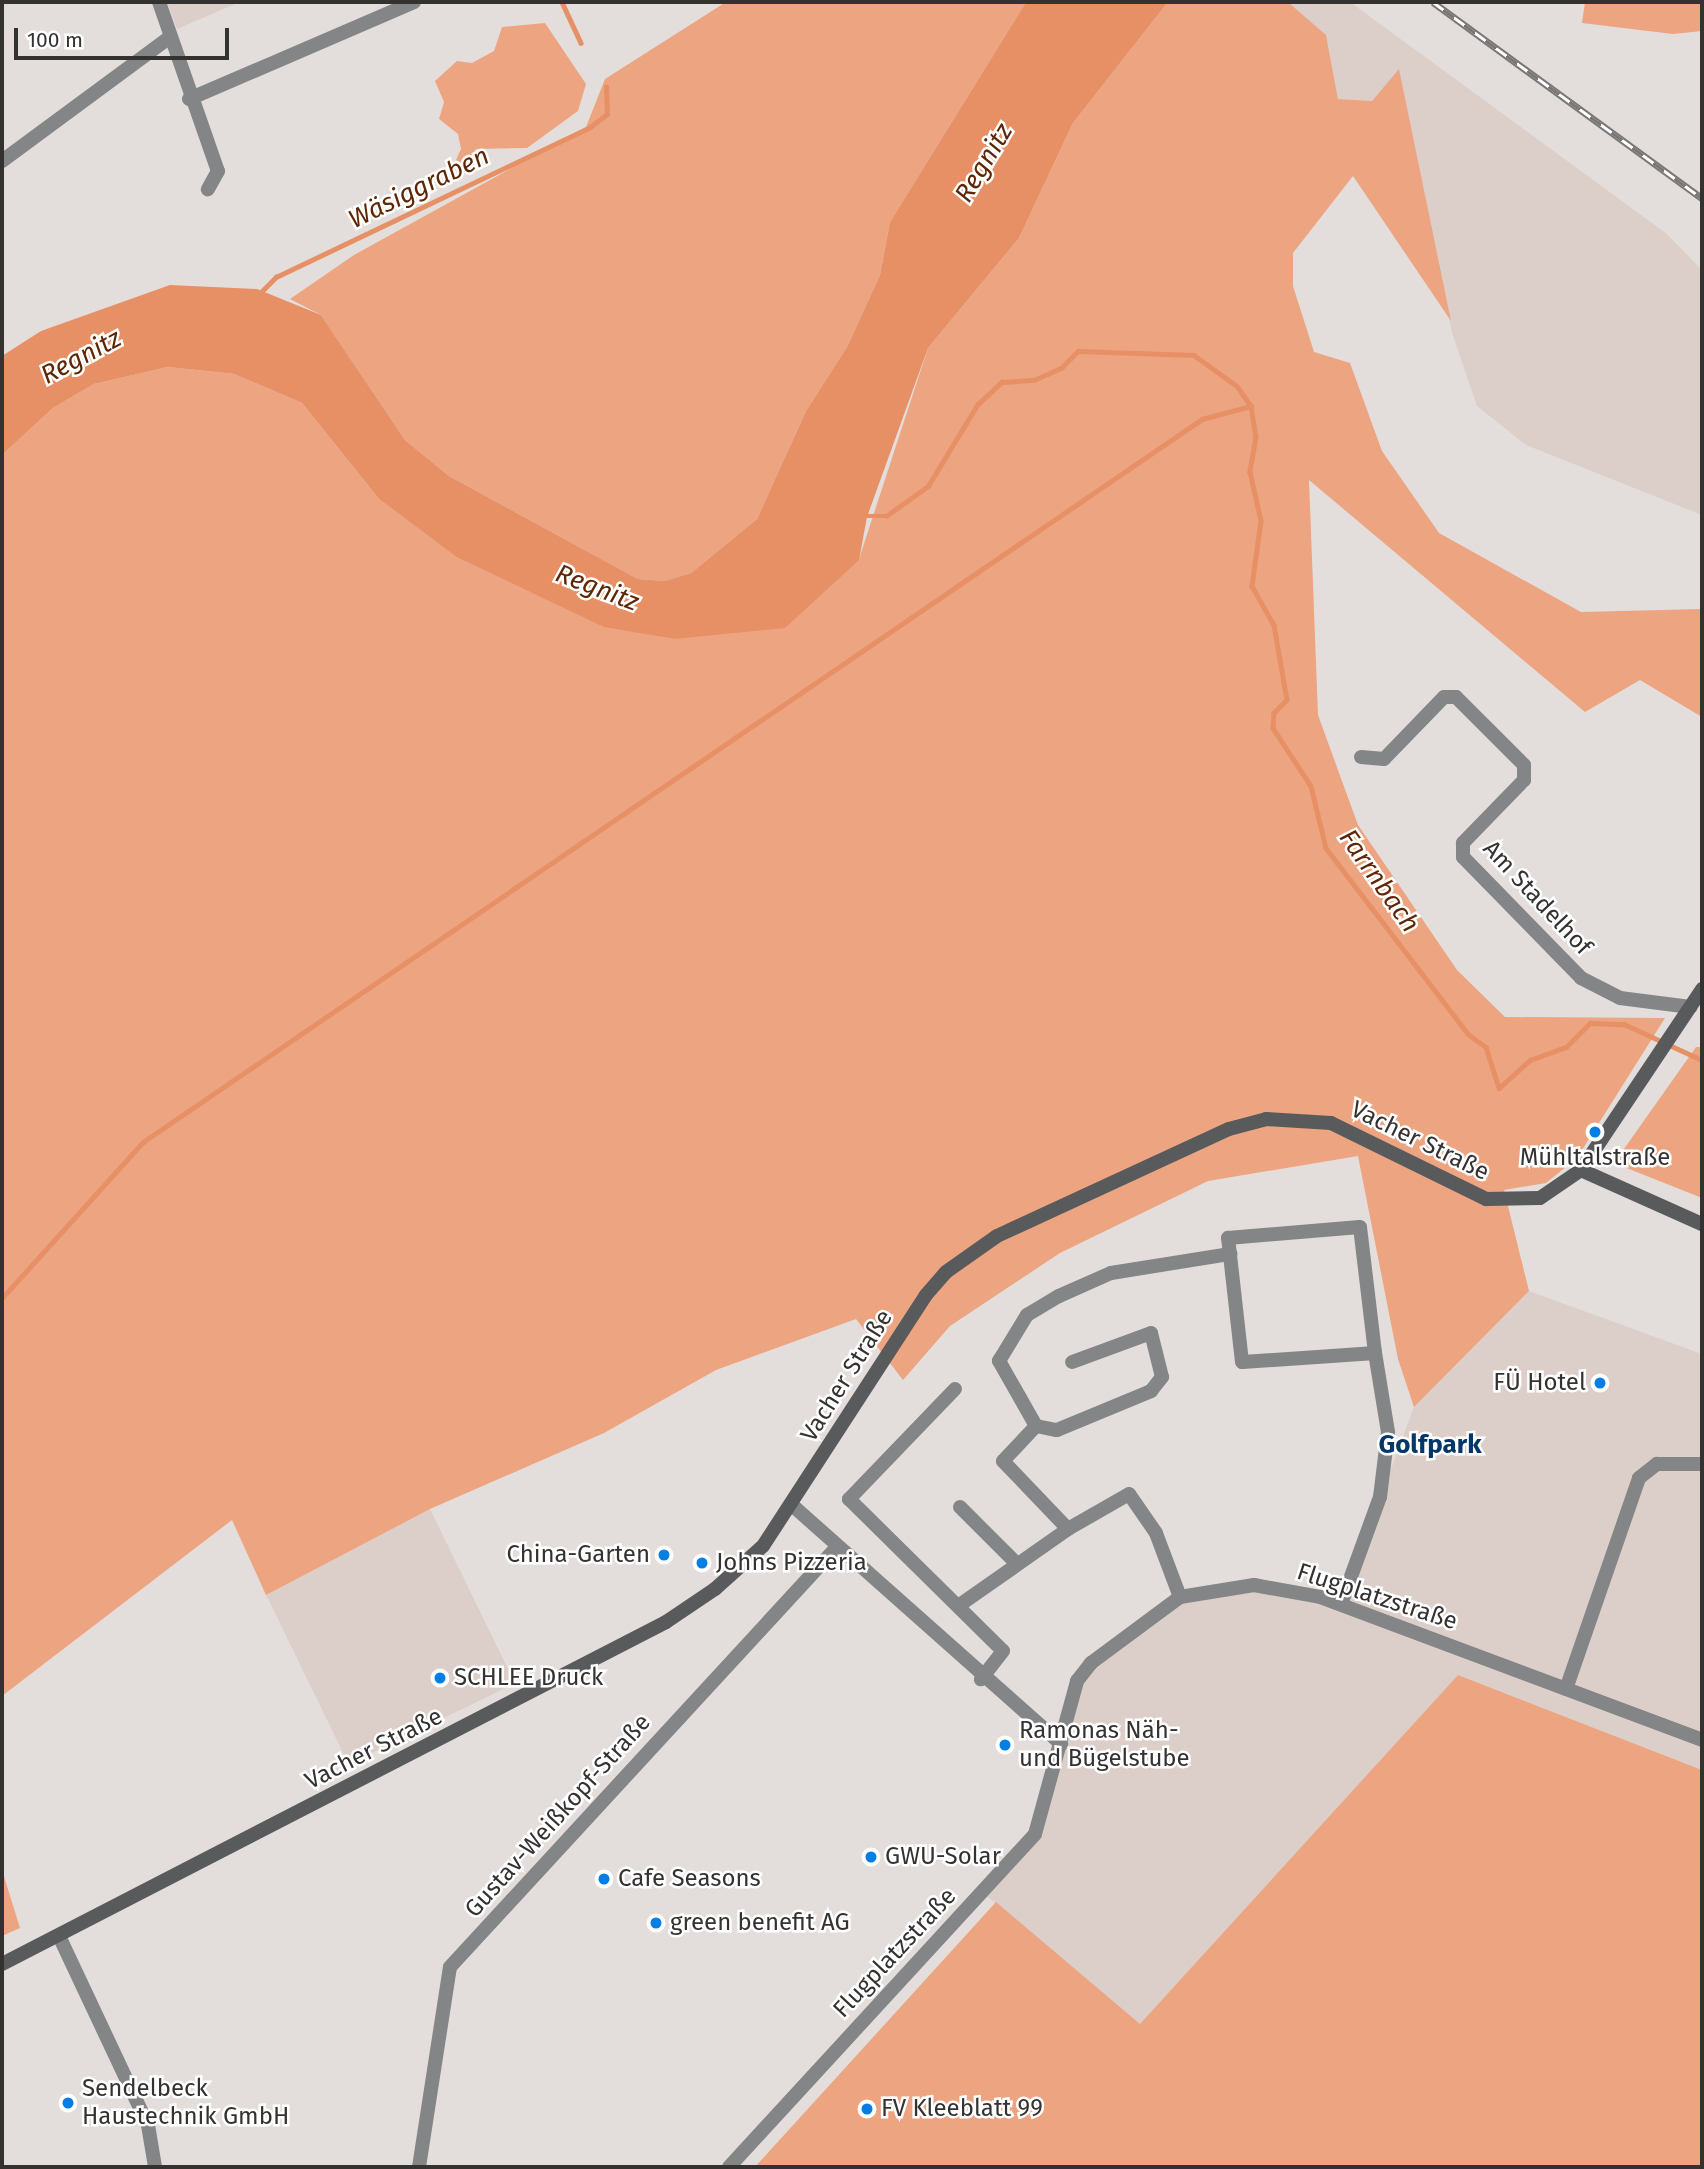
<!DOCTYPE html>
<meta charset="utf-8">
<style>
body{margin:0}
#map{position:relative;width:1704px;height:2169px;overflow:hidden;background:#e3dedc;font-family:"Fira Sans",sans-serif}
div>[style]{position:absolute}
.built>*{inset:0;background:#dccfca;transform-origin:0 0}
.green>*{inset:0;background:#eda481}
.water>*{inset:0;background:#e79065}
.stream>*{height:4.5px;margin:-2.25px;padding:0 2.25px;transform-origin:2.25px;border-radius:2.25px;background:#e79065}
.street>*{height:14px;margin:-7px;padding:0 7px;transform-origin:7px;border-radius:7px;background:#838586}
.secondary>*{height:14px;margin:-7px;padding:0 7px;transform-origin:7px;border-radius:7px;background:#585a5c}
.rail>*{height:7px;margin-top:-3.5px;transform-origin:0;background:repeating-linear-gradient(90deg,#fff 0 13px,#797675 0 26px);box-sizing:border-box;border-block:2px solid #797675}
.dots>*{width:19px;height:19px;translate:-50% -50%;box-sizing:border-box;border:4px solid #fff;border-radius:50%}
span{translate:-50% -50%;white-space:nowrap;text-align:center;line-height:1.15;-webkit-text-stroke:5px #fff;paint-order:stroke}
.street-label{font-size:24px;color:#343231}
.poi-label{font-size:24px;color:#343231}
.right{translate:-100% -50%;text-align:right}
.left{translate:0 -50%;text-align:left}
.water-label{font-size:26px;color:#5d2604;font-style:italic}
.neighbourhood-label{font-size:26px;color:#033768;font-weight:700}
.frame{position:absolute;inset:0;border:4px solid #343231;pointer-events:none}
.scale{position:absolute;left:14px;top:28px;width:215px;height:32px;box-sizing:border-box;border:4px solid #343231;border-top:0;padding-left:9px;font-size:21px;line-height:24px;white-space:nowrap;color:#343231;-webkit-text-stroke:5px #fff;paint-order:stroke}
</style>
<div id="map">
<div class="built">
<i style="clip-path:polygon(167px 2px,240px 2px,177px 29px)"></i>
<i style="clip-path:polygon(1288px 2px,1350px 2px,1667px 234px,1702px 270px,1702px 515px,1526px 445px,1477px 406px,1452px 333px,1399px 70px,1372px 101px,1338px 99px,1326px 35px)"></i>
<i style="clip-path:polygon(1529px 1291px,1702px 1354px,1702px 1770px,1458px 1675px,1140px 2025px,982px 1892px,1035px 1834px,1077px 1681px,1180px 1597px,1254px 1585px,1341px 1604px,1414px 1407px)"></i>
<i style="left:430px;top:1509px;width:194px;height:185px;rotate:64deg"></i>
</div>
<div class="green">
<i style="clip-path:polygon(726px 2px,1026px 2px,890px 222px,880px 275px,847px 347px,806px 411px,757px 519px,691px 573px,665px 581px,638px 579px,449px 476px,405px 440px,321px 315px,290px 299px,354px 255px,586px 127px,605px 79px)"></i>
<i style="clip-path:polygon(1168px 2px,1288px 2px,1326px 35px,1338px 99px,1372px 101px,1399px 69px,1451px 321px,1353px 176px,1293px 253px,1293px 286px,1314px 352px,1350px 363px,1382px 451px,1439px 533px,1581px 612px,1702px 609px,1702px 717px,1640px 680px,1585px 712px,1309px 480px,1318px 715px,1358px 825px,1457px 970px,1505px 1017px,1665px 1018px,1577px 1158px,1546px 1183px,1504px 1190px,1529px 1291px,1414px 1407px,1398px 1359px,1358px 1156px,1208px 1181px,1060px 1253px,950px 1326px,903px 1380px,856px 1319px,716px 1370px,604px 1433px,430px 1509px,266px 1595px,232px 1520px,2px 1696px,2px 455px,53px 408px,94px 384px,168px 367px,234px 374px,302px 403px,379px 499px,456px 557px,604px 626px,674px 639px,859px 559px,928px 348px,1019px 238px,1073px 123px)"></i>
<i style="clip-path:polygon(1585px 2px,1702px 2px,1702px 31px,1673px 34px,1582px 23px)"></i>
<i style="clip-path:polygon(545px 23px,586px 84px,578px 111px,527px 148px,476px 149px,466px 165px,456px 160px,461px 149px,458px 134px,439px 119px,444px 102px,435px 81px,457px 61px,472px 63px,494px 51px,502px 27px)"></i>
<i style="clip-path:polygon(1696px 1047px,1702px 1047px,1702px 1198px,1614px 1163px)"></i>
<i style="clip-path:polygon(1458px 1675px,1702px 1770px,1702px 2167px,755px 2167px,996px 1902px,1140px 2024px)"></i>
<i style="clip-path:polygon(2px 1870px,20px 1928px,2px 1936px)"></i>
</div>
<div class="water">
<i style="clip-path:polygon(1026px 2px,1168px 2px,1073px 123px,1019px 238px,928px 348px,867px 517px,859px 560px,785px 628px,674px 639px,604px 627px,456px 557px,379px 499px,302px 403px,234px 374px,168px 367px,94px 384px,53px 408px,2px 455px,2px 356px,41px 331px,170px 285px,257px 289px,321px 315px,405px 440px,449px 476px,638px 579px,665px 581px,691px 573px,757px 519px,806px 411px,847px 347px,880px 275px,890px 222px)"></i>
</div>
<div class="stream">
<i style="left:562px;top:2px;width:45px;rotate:65.1deg"></i>
<i style="left:260px;top:293px;width:23px;rotate:-45deg"></i>
<i style="left:276px;top:277px;width:348px;rotate:-25.5deg"></i>
<i style="left:590px;top:127px;width:21px;rotate:-37deg"></i>
<i style="left:607px;top:114px;width:27px;rotate:-92deg"></i>
<i style="left:862px;top:516px;width:24px"></i>
<i style="left:886px;top:516px;width:52px;rotate:-35.5deg"></i>
<i style="left:928px;top:486px;width:95px;rotate:-58.8deg"></i>
<i style="left:977px;top:405px;width:34px;rotate:-43deg"></i>
<i style="left:1002px;top:382px;width:32px;rotate:-4deg"></i>
<i style="left:1034px;top:380px;width:30px;rotate:-24deg"></i>
<i style="left:1061px;top:368px;width:24px;rotate:-45deg"></i>
<i style="left:1078px;top:351px;width:116px;rotate:2deg"></i>
<i style="left:1194px;top:355px;width:53px;rotate:35.8deg"></i>
<i style="left:1237px;top:386px;width:24px;rotate:55deg"></i>
<i style="left:1251px;top:406px;width:31px;rotate:81deg"></i>
<i style="left:1256px;top:437px;width:36px;rotate:100deg"></i>
<i style="left:1250px;top:472px;width:50px;rotate:77.3deg"></i>
<i style="left:1261px;top:521px;width:66px;rotate:97.9deg"></i>
<i style="left:1252px;top:586px;width:45px;rotate:60.6deg"></i>
<i style="left:1274px;top:625px;width:76px;rotate:80.2deg"></i>
<i style="left:1287px;top:700px;width:18px;rotate:135deg"></i>
<i style="left:1274px;top:713px;width:15px;rotate:94deg"></i>
<i style="left:1273px;top:728px;width:69px;rotate:56.8deg"></i>
<i style="left:1311px;top:786px;width:64px;rotate:76.4deg"></i>
<i style="left:1326px;top:848px;width:234px;rotate:52.6deg"></i>
<i style="left:1468px;top:1034px;width:22px;rotate:36deg"></i>
<i style="left:1486px;top:1047px;width:43px;rotate:72.4deg"></i>
<i style="left:1499px;top:1088px;width:42px;rotate:-42.1deg"></i>
<i style="left:1530px;top:1060px;width:38px;rotate:-20deg"></i>
<i style="left:1566px;top:1047px;width:34px;rotate:-45deg"></i>
<i style="left:1590px;top:1023px;width:34px;rotate:2deg"></i>
<i style="left:1624px;top:1024px;width:86px;rotate:24.8deg"></i>
<i style="left:2px;top:1298px;width:210px;rotate:-47.9deg"></i>
<i style="left:143px;top:1142px;width:1282px;rotate:-34.32deg"></i>
<i style="left:1202px;top:419px;width:51px;rotate:-14.9deg"></i>
</div>
<div class="street">
<i style="left:159px;top:2px;width:179px;rotate:70.8deg"></i>
<i style="left:218px;top:171px;width:21px;rotate:119deg"></i>
<i style="left:189px;top:99px;width:245px;rotate:-23.3deg"></i>
<i style="left:2px;top:161px;width:209px;rotate:-36.4deg"></i>
<i style="left:1361px;top:757px;width:23px;rotate:5deg"></i>
<i style="left:1384px;top:759px;width:86px;rotate:-45.9deg"></i>
<i style="left:1444px;top:697px;width:12px"></i>
<i style="left:1456px;top:697px;width:96px;rotate:45deg"></i>
<i style="left:1524px;top:765px;width:15px;rotate:90deg"></i>
<i style="left:1524px;top:780px;width:88px;rotate:134.1deg"></i>
<i style="left:1463px;top:843px;width:14px;rotate:90deg"></i>
<i style="left:1463px;top:857px;width:169px;rotate:45.7deg"></i>
<i style="left:1581px;top:978px;width:44px;rotate:27.1deg"></i>
<i style="left:1620px;top:998px;width:71px;rotate:7.3deg"></i>
<i style="left:955px;top:1389px;width:153px;rotate:133.9deg"></i>
<i style="left:849px;top:1499px;width:216px;rotate:44.6deg"></i>
<i style="left:1003px;top:1651px;width:36px;rotate:128deg"></i>
<i style="left:1036px;top:1426px;width:21px;rotate:11deg"></i>
<i style="left:1057px;top:1430px;width:102px;rotate:-22.5deg"></i>
<i style="left:1151px;top:1391px;width:18px;rotate:-52deg"></i>
<i style="left:1162px;top:1377px;width:45px;rotate:-104deg"></i>
<i style="left:1151px;top:1333px;width:84px;rotate:159.8deg"></i>
<i style="left:792px;top:1505px;width:360px;rotate:41.6deg"></i>
<i style="left:960px;top:1507px;width:79px;rotate:45deg"></i>
<i style="left:1180px;top:1597px;width:68px;rotate:-110.6deg"></i>
<i style="left:1156px;top:1533px;width:47px;rotate:-124.7deg"></i>
<i style="left:1129px;top:1494px;width:70px;rotate:150.2deg"></i>
<i style="left:1068px;top:1529px;width:94px;rotate:-133.7deg"></i>
<i style="left:1003px;top:1461px;width:48px;rotate:-46.7deg"></i>
<i style="left:1036px;top:1426px;width:75px;rotate:-119.6deg"></i>
<i style="left:999px;top:1361px;width:54px;rotate:-58.7deg"></i>
<i style="left:1027px;top:1315px;width:37px;rotate:-31deg"></i>
<i style="left:1059px;top:1296px;width:57px;rotate:-23.9deg"></i>
<i style="left:1111px;top:1273px;width:121px;rotate:-9.1deg"></i>
<i style="left:961px;top:1604px;width:131px;rotate:-35deg"></i>
<i style="left:1341px;top:1604px;width:114px;rotate:-70deg"></i>
<i style="left:1380px;top:1497px;width:65px;rotate:-83deg"></i>
<i style="left:1388px;top:1432px;width:80px;rotate:-99.3deg"></i>
<i style="left:1375px;top:1353px;width:133px;rotate:176.1deg"></i>
<i style="left:1242px;top:1362px;width:125px;rotate:-96.4deg"></i>
<i style="left:1228px;top:1238px;width:132px;rotate:-4.8deg"></i>
<i style="left:1360px;top:1227px;width:127px;rotate:83.2deg"></i>
<i style="left:1566px;top:1689px;width:223px;rotate:-70.9deg"></i>
<i style="left:1639px;top:1478px;width:23px;rotate:-38deg"></i>
<i style="left:1657px;top:1464px;width:45px"></i>
<i style="left:59px;top:1936px;width:209px;rotate:64.8deg"></i>
<i style="left:148px;top:2125px;width:43px;rotate:80.5deg"></i>
<i style="left:419px;top:2167px;width:202px;rotate:-81.2deg"></i>
<i style="left:450px;top:1967px;width:571px;rotate:-47.34deg"></i>
<i style="left:729px;top:2167px;width:452px;rotate:-47.4deg"></i>
<i style="left:1035px;top:1834px;width:159px;rotate:-74.6deg"></i>
<i style="left:1077px;top:1681px;width:23px;rotate:-52deg"></i>
<i style="left:1091px;top:1663px;width:111px;rotate:-36.6deg"></i>
<i style="left:1180px;top:1597px;width:75px;rotate:-9.2deg"></i>
<i style="left:1254px;top:1585px;width:67px;rotate:10.3deg"></i>
<i style="left:1320px;top:1597px;width:408px;rotate:20.5deg"></i>
</div>
<div class="secondary">
<i style="left:1581px;top:1170px;width:133px;rotate:24.1deg"></i>
<i style="left:2px;top:1964px;width:747px;rotate:-27.25deg"></i>
<i style="left:666px;top:1622px;width:59px;rotate:-34deg"></i>
<i style="left:715px;top:1589px;width:64px;rotate:-41.9deg"></i>
<i style="left:763px;top:1546px;width:299px;rotate:-57deg"></i>
<i style="left:926px;top:1295px;width:30px;rotate:-49deg"></i>
<i style="left:946px;top:1272px;width:62px;rotate:-35.2deg"></i>
<i style="left:997px;top:1236px;width:255px;rotate:-24.8deg"></i>
<i style="left:1229px;top:1129px;width:38px;rotate:-15deg"></i>
<i style="left:1266px;top:1119px;width:65px;rotate:3.5deg"></i>
<i style="left:1331px;top:1123px;width:173px;rotate:26.1deg"></i>
<i style="left:1486px;top:1199px;width:54px;rotate:-1.1deg"></i>
<i style="left:1540px;top:1198px;width:50px;rotate:-34.3deg"></i>
<i style="left:1581px;top:1170px;width:218px;rotate:-56.2deg"></i>
</div>
<div class="rail">
<i style="left:1433px;top:2px;width:333px;rotate:36.1deg"></i>
</div>
<div class="dots">
<i style="left:1595px;top:1132px;background:#037ee4"></i>
<i style="left:1600px;top:1383px;background:#037ee4"></i>
<i style="left:664px;top:1555px;background:#037ee4"></i>
<i style="left:702px;top:1563px;background:#037ee4"></i>
<i style="left:440px;top:1678px;background:#037ee4"></i>
<i style="left:1005px;top:1745px;background:#037ee4"></i>
<i style="left:871px;top:1857px;background:#037ee4"></i>
<i style="left:604px;top:1879px;background:#037ee4"></i>
<i style="left:656px;top:1923px;background:#037ee4"></i>
<i style="left:68px;top:2103px;background:#037ee4"></i>
<i style="left:867px;top:2109px;background:#037ee4"></i>
</div>
<div class="street-label">
<span style="left:1537px;top:898px;rotate:47deg">Am Stadelhof</span>
<span style="left:1420px;top:1141px;rotate:26deg">Vacher Straße</span>
<span style="left:847px;top:1376px;rotate:-58deg">Vacher Straße</span>
<span style="left:1377px;top:1597px;rotate:18deg">Flugplatzstraße</span>
<span style="left:374px;top:1749px;rotate:-27deg">Vacher Straße</span>
<span style="left:558px;top:1816px;rotate:-48deg">Gustav-Weißkopf-Straße</span>
<span style="left:895px;top:1953px;rotate:-47deg">Flugplatzstraße</span>
</div>
<div class="poi-label">
<span style="left:1595px;top:1158px">Mühltalstraße</span>
<span class="right" style="left:1586px;top:1383px">FÜ Hotel</span>
<span class="right" style="left:650px;top:1555px">China-Garten</span>
<span class="left" style="left:716px;top:1563px">Johns Pizzeria</span>
<span class="left" style="left:454px;top:1678px">SCHLEE Druck</span>
<span class="left" style="left:1019px;top:1745px">Ramonas Näh-<br>und Bügelstube</span>
<span class="left" style="left:885px;top:1857px">GWU-Solar</span>
<span class="left" style="left:618px;top:1879px">Cafe Seasons</span>
<span class="left" style="left:670px;top:1923px">green benefit AG</span>
<span class="left" style="left:82px;top:2103px">Sendelbeck<br>Haustechnik GmbH</span>
<span class="left" style="left:881px;top:2109px">FV Kleeblatt 99</span>
</div>
<div class="water-label">
<span style="left:984px;top:163px;rotate:-59deg">Regnitz</span>
<span style="left:419px;top:188px;rotate:-26deg">Wäsiggraben</span>
<span style="left:81px;top:357px;rotate:-28deg">Regnitz</span>
<span style="left:597px;top:588px;rotate:21deg">Regnitz</span>
<span style="left:1379px;top:881px;rotate:55deg">Farrnbach</span>
</div>
<div class="neighbourhood-label">
<span style="left:1430px;top:1445px">Golfpark</span>
</div>
<div class="frame"></div>
<div class="scale">100 m</div>
</div>
